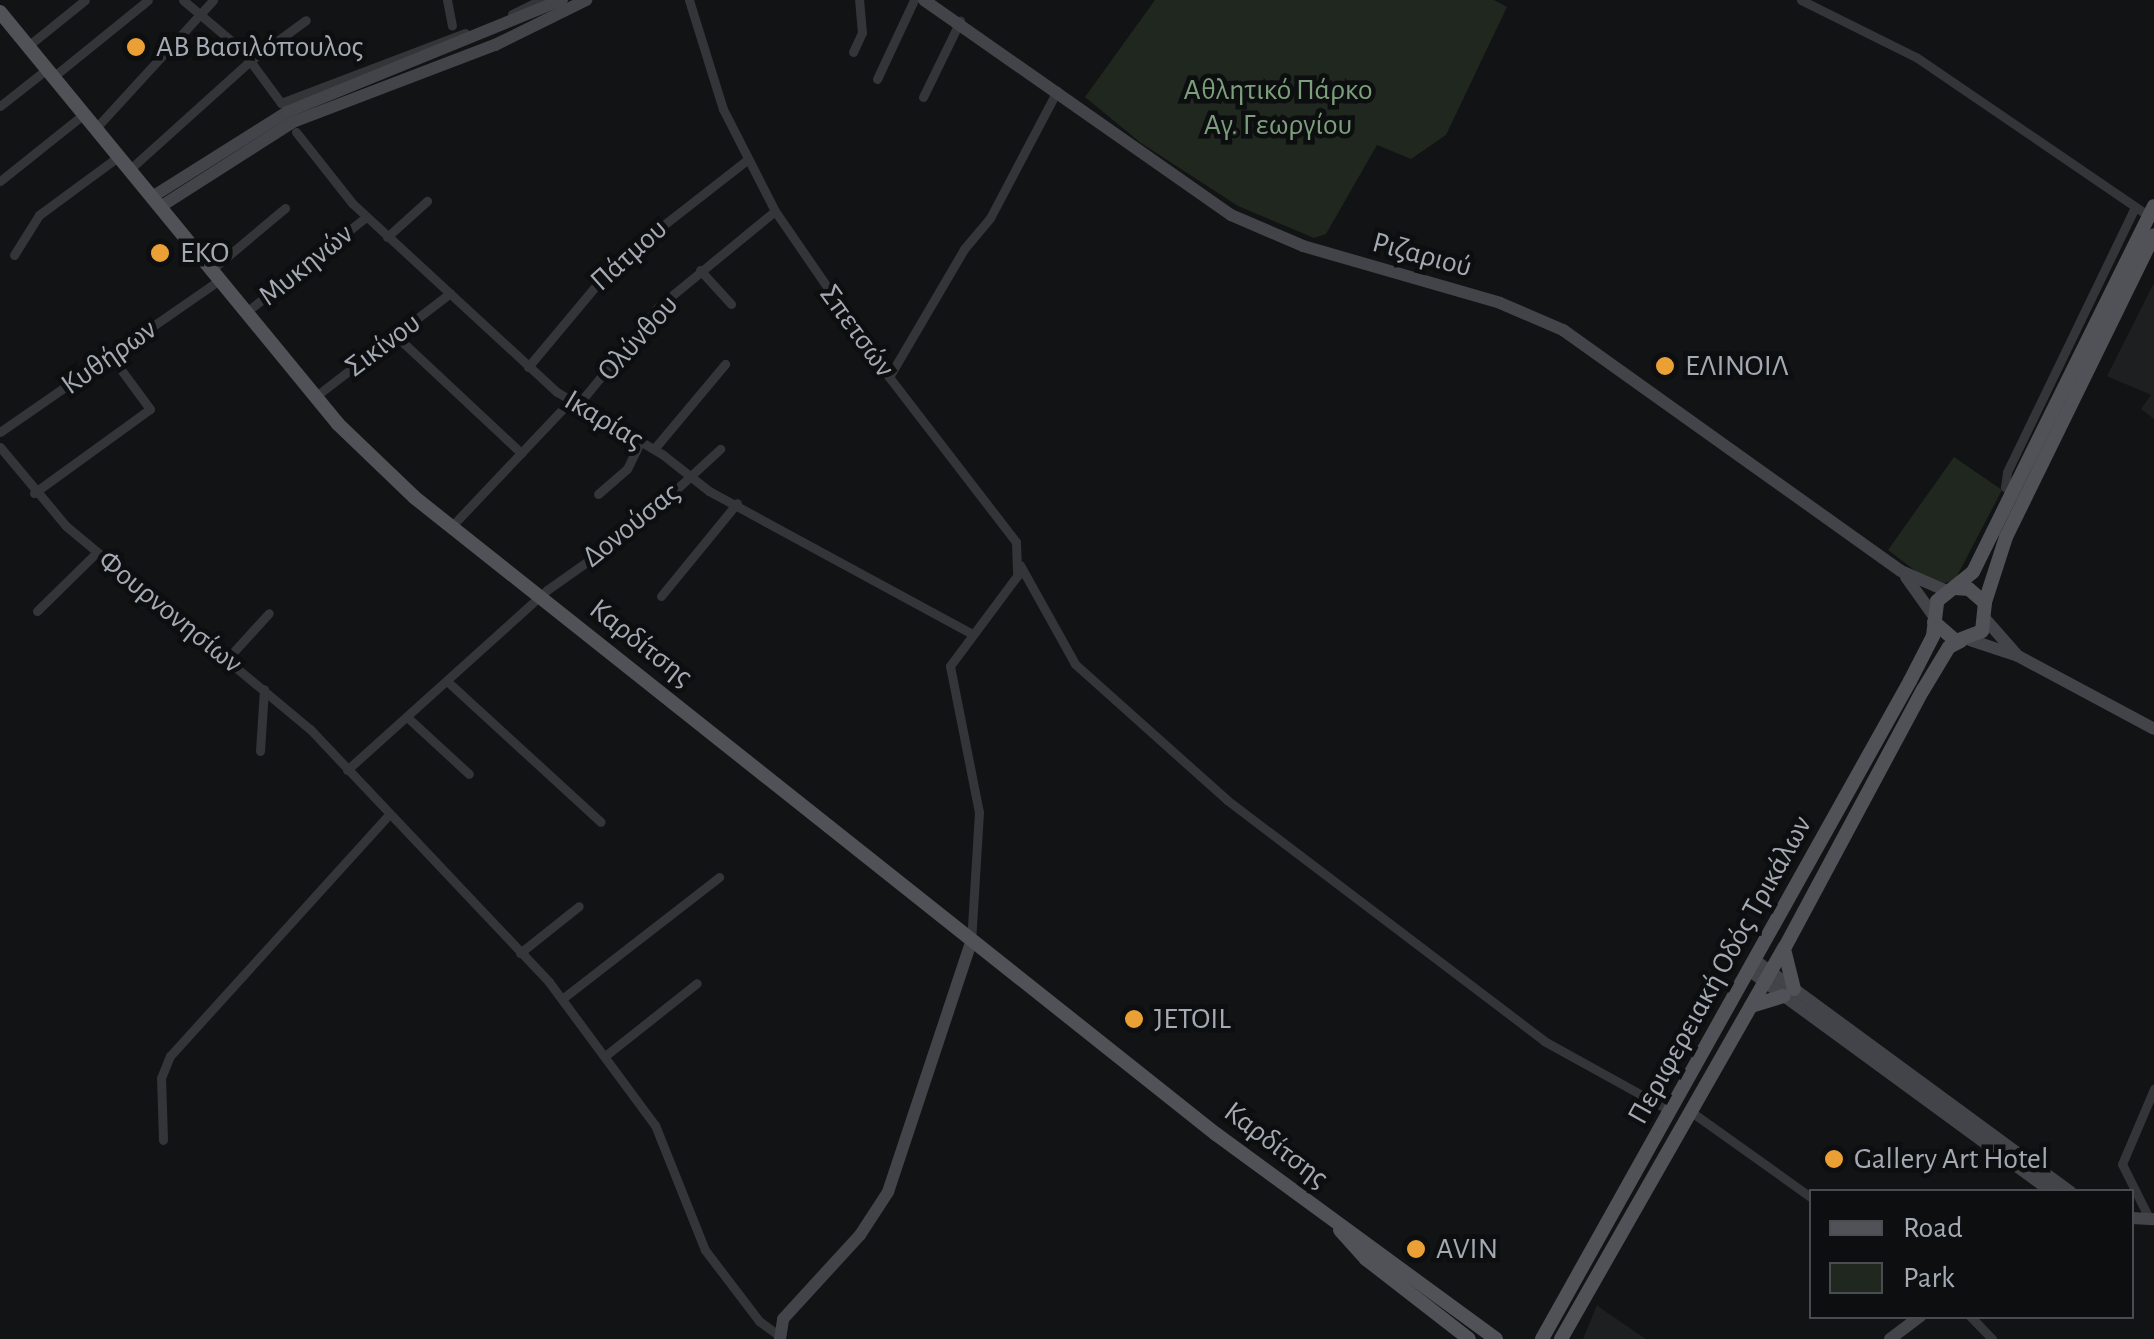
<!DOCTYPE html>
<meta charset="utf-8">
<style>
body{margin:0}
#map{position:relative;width:2154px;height:1339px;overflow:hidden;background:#121314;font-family:"Alegreya Sans",sans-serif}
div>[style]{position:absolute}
.built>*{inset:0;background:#1e1f21}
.green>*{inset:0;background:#1f271f}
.street>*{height:9px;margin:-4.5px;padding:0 4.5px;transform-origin:4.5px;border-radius:4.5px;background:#343539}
.secondary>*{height:12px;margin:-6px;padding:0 6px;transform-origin:6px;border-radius:6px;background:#424449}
.primary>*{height:14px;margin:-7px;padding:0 7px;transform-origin:7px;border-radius:7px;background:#505258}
.dots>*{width:28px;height:28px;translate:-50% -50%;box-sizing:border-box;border:5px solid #0d0e0f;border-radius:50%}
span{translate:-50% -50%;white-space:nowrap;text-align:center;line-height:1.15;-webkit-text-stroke:9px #0d0e0f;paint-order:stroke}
.poi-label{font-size:30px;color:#a4aab4}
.left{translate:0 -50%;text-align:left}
.park-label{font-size:30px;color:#7c9e7c}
.street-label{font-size:30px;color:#a4aab4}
.legend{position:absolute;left:1809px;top:1189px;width:325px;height:130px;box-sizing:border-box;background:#0d0e0f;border:2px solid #494c51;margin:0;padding:12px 18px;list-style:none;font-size:30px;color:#a4aab4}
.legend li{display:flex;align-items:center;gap:20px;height:50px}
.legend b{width:50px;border:2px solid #494c51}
</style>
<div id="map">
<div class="built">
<i style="clip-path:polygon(2154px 283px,2154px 419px,2141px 409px,2151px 395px,2107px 376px)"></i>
<i style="clip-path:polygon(1597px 1305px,1606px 1312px,1646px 1339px,1583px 1339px)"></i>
</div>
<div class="green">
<i style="clip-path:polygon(1155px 0,1494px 0,1507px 7px,1446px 135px,1411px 159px,1377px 145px,1326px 234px,1314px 238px,1238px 206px,1141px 143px,1085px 97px)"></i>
<i style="clip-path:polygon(1954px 457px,2002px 490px,1955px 580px,1935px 586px,1888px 550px)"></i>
</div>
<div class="street">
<i style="left:183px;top:0;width:77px;rotate:40.3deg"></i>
<i style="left:242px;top:50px;width:66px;rotate:53.7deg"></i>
<i style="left:281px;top:103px;width:197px;rotate:-20.8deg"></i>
<i style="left:447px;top:0;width:26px;rotate:79deg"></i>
<i style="left:689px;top:0;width:114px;rotate:72.7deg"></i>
<i style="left:723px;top:109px;width:114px;rotate:63deg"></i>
<i style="left:775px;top:211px;width:201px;rotate:55.5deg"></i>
<i style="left:889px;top:377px;width:208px;rotate:52.4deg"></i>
<i style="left:1016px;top:542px;width:34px;rotate:88deg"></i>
<i style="left:1017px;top:576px;width:112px;rotate:126.7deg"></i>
<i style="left:950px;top:666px;width:149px;rotate:78.8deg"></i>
<i style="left:979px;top:812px;width:130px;rotate:93.5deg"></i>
<i style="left:1801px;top:0;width:128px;rotate:26.4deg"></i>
<i style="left:1916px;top:57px;width:282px;rotate:34.3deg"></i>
<i style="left:512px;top:14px;width:32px;rotate:-26deg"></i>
<i style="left:28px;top:46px;width:73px;rotate:-38.9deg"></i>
<i style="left:853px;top:52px;width:21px;rotate:-65deg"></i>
<i style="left:862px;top:33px;width:33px;rotate:-95deg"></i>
<i style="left:53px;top:77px;width:122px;rotate:-39deg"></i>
<i style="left:877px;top:79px;width:87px;rotate:-64.9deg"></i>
<i style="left:923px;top:97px;width:85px;rotate:-64deg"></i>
<i style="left:0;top:106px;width:60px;rotate:-38.2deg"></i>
<i style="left:95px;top:129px;width:175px;rotate:-47.5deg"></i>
<i style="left:296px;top:132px;width:90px;rotate:51.7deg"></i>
<i style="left:352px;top:203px;width:279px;rotate:42.7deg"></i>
<i style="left:557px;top:392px;width:122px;rotate:30.6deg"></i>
<i style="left:662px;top:454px;width:60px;rotate:38.2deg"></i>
<i style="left:709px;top:491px;width:297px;rotate:28.5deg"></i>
<i style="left:129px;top:170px;width:163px;rotate:-42deg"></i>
<i style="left:250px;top:61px;width:69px;rotate:-36.2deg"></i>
<i style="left:0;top:181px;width:107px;rotate:-38.6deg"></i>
<i style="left:387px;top:237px;width:54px;rotate:-42deg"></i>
<i style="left:14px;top:255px;width:47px;rotate:-58deg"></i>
<i style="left:39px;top:215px;width:98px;rotate:-36.3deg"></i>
<i style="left:700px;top:270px;width:46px;rotate:47.6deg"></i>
<i style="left:210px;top:271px;width:98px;rotate:-40deg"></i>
<i style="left:245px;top:313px;width:154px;rotate:-38.4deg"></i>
<i style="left:395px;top:335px;width:173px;rotate:43.1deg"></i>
<i style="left:528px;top:367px;width:136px;rotate:-50.1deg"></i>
<i style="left:615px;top:263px;width:167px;rotate:-38deg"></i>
<i style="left:889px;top:377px;width:148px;rotate:-59.6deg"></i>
<i style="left:964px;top:249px;width:40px;rotate:-50deg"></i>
<i style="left:990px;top:218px;width:144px;rotate:-62.2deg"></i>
<i style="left:316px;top:396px;width:169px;rotate:-37.5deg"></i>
<i style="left:577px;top:406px;width:128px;rotate:-50.7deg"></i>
<i style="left:658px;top:307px;width:151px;rotate:-39.4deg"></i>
<i style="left:0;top:432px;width:265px;rotate:-34.7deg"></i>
<i style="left:0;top:447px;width:103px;rotate:50.1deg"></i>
<i style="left:66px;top:526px;width:317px;rotate:39.8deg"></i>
<i style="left:310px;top:729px;width:348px;rotate:46.6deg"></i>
<i style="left:549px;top:982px;width:178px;rotate:53.5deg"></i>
<i style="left:655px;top:1125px;width:135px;rotate:68.2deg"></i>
<i style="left:705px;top:1250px;width:89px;rotate:52.7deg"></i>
<i style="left:759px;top:1321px;width:26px;rotate:36deg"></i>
<i style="left:654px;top:449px;width:111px;rotate:-50.1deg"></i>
<i style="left:2011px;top:492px;width:8px;rotate:-140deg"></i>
<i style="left:2005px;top:487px;width:15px;rotate:-82deg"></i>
<i style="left:2007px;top:472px;width:294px;rotate:-64.2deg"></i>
<i style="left:34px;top:493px;width:143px;rotate:-35.9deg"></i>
<i style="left:150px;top:409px;width:66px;rotate:-126.3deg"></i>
<i style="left:598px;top:494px;width:38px;rotate:-41deg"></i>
<i style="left:627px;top:469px;width:30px;rotate:-64deg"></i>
<i style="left:451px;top:527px;width:173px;rotate:-46.6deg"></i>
<i style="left:1020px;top:565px;width:113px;rotate:60.9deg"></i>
<i style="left:1075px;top:664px;width:204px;rotate:41.8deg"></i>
<i style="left:1227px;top:800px;width:398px;rotate:37.2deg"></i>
<i style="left:1544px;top:1041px;width:145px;rotate:28.9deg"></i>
<i style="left:661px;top:596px;width:120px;rotate:-50.7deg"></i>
<i style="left:37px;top:611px;width:84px;rotate:-44.5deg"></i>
<i style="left:227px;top:659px;width:62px;rotate:-47.6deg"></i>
<i style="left:448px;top:682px;width:207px;rotate:42.5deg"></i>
<i style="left:407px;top:717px;width:84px;rotate:42.6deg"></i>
<i style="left:260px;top:751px;width:62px;rotate:-86.3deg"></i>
<i style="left:347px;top:770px;width:269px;rotate:-42deg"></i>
<i style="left:547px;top:590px;width:104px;rotate:-35.2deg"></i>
<i style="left:632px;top:530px;width:120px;rotate:-42.6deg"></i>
<i style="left:520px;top:953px;width:75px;rotate:-38.5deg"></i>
<i style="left:562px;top:999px;width:199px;rotate:-37.8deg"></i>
<i style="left:605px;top:1056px;width:117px;rotate:-38.4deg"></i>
<i style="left:1690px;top:1111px;width:150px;rotate:35.5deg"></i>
<i style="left:163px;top:1140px;width:62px;rotate:-91.8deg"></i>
<i style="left:161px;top:1078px;width:24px;rotate:-68deg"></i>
<i style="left:170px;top:1056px;width:324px;rotate:-47.8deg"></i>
<i style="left:2149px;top:1218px;width:60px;rotate:-116.6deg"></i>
<i style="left:2122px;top:1164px;width:82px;rotate:-66.9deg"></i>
<i style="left:1970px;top:1316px;width:32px;rotate:46deg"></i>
</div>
<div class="secondary">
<i style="left:924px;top:0;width:375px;rotate:35deg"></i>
<i style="left:1231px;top:215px;width:78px;rotate:23.3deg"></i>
<i style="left:1303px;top:246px;width:205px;rotate:16.1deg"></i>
<i style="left:1500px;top:303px;width:69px;rotate:23.2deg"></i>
<i style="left:1563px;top:330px;width:415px;rotate:35.5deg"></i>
<i style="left:1901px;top:571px;width:50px;rotate:23.5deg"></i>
<i style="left:152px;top:197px;width:160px;rotate:-32.2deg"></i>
<i style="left:287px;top:112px;width:297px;rotate:-22.2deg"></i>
<i style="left:160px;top:207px;width:158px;rotate:-32.6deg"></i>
<i style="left:293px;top:122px;width:216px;rotate:-20.9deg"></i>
<i style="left:495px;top:45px;width:102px;rotate:-26.3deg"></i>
<i style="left:1906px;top:577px;width:47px;rotate:54.6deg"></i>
<i style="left:1987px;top:621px;width:44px;rotate:48.7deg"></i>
<i style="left:1970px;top:640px;width:51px;rotate:18.4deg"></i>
<i style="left:2018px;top:656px;width:154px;rotate:28.2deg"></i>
<i style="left:1756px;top:961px;width:390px;rotate:36.3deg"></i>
<i style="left:1750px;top:971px;width:374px;rotate:36.2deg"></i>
<i style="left:2132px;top:1218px;width:22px;rotate:3deg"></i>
<i style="left:780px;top:1339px;width:20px;rotate:-81deg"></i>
<i style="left:783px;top:1319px;width:114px;rotate:-47.5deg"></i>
<i style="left:860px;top:1235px;width:51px;rotate:-56.9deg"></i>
<i style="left:888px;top:1192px;width:263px;rotate:-71.6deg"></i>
<i style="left:1890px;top:1339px;width:39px;rotate:-37deg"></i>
</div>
<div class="primary">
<i style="left:0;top:12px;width:533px;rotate:50.63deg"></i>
<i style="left:338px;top:424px;width:105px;rotate:43.8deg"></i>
<i style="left:414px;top:497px;width:1024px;rotate:38.46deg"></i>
<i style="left:1216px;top:1134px;width:347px;rotate:36.2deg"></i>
<i style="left:1985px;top:602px;width:68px;rotate:-72.1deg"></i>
<i style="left:2006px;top:537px;width:336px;rotate:-63.9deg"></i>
<i style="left:1934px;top:622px;width:29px;rotate:41deg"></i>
<i style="left:1956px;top:641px;width:28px;rotate:-21deg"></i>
<i style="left:1982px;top:631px;width:28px;rotate:-84deg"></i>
<i style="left:1985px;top:603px;width:21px;rotate:-139deg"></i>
<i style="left:1969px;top:589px;width:14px;rotate:-176deg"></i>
<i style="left:1785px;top:953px;width:37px;rotate:76deg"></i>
<i style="left:1751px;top:1006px;width:34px;rotate:-17deg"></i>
<i style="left:1340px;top:1230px;width:39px;rotate:48deg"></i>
<i style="left:1366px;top:1259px;width:130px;rotate:37.8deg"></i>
<i style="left:1542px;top:1339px;width:754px;rotate:-60.78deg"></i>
<i style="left:1910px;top:681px;width:51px;rotate:-62.9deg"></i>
<i style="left:1933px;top:636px;width:35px;rotate:-83deg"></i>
<i style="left:1937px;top:601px;width:46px;rotate:-38.9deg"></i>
<i style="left:1973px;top:572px;width:408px;rotate:-63.7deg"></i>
<i style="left:1561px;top:1339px;width:451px;rotate:-60.3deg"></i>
<i style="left:1785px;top:947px;width:292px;rotate:-61.8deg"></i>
<i style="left:1923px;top:690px;width:50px;rotate:-58.8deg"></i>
<i style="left:1949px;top:647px;width:13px;rotate:-27deg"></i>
</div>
<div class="dots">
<i style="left:136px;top:47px;background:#eaa034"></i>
<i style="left:160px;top:253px;background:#eaa034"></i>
<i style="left:1665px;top:366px;background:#eaa034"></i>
<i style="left:1134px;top:1019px;background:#eaa034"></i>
<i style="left:1834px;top:1159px;background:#eaa034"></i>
<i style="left:1416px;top:1249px;background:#eaa034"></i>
</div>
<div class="poi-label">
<span class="left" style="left:156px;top:47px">ΑΒ Βασιλόπουλος</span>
<span class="left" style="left:180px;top:253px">EKO</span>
<span class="left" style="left:1685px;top:366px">ΕΛΙΝΟΙΛ</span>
<span class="left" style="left:1154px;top:1019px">JETOIL</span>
<span class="left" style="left:1854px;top:1159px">Gallery Art Hotel</span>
<span class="left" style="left:1436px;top:1249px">AVIN</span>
</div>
<div class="park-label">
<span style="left:1278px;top:107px">Αθλητικό Πάρκο<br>Αγ. Γεωργίου</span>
</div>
<div class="street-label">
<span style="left:629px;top:255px;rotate:-42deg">Πάτμου</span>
<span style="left:1422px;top:255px;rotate:15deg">Ριζαριού</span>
<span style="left:306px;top:265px;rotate:-39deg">Μυκηνών</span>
<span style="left:857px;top:331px;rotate:54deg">Σπετσών</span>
<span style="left:638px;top:338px;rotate:-48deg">Ολύνθου</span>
<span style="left:383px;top:345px;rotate:-37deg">Σικίνου</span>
<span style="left:109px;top:357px;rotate:-35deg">Κυθήρων</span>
<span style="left:604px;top:420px;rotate:31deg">Ικαρίας</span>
<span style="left:631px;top:525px;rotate:-39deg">Δονούσας</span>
<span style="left:170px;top:612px;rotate:39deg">Φουρνονησίων</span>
<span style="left:641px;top:643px;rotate:38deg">Καρδίτσης</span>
<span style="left:1720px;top:970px;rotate:-61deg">Περιφερειακή Οδός Τρικάλων</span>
<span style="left:1276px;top:1145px;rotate:37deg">Καρδίτσης</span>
</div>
<ul class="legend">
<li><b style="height:12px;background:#505258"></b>Road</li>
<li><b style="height:28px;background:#1f271f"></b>Park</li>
</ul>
</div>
